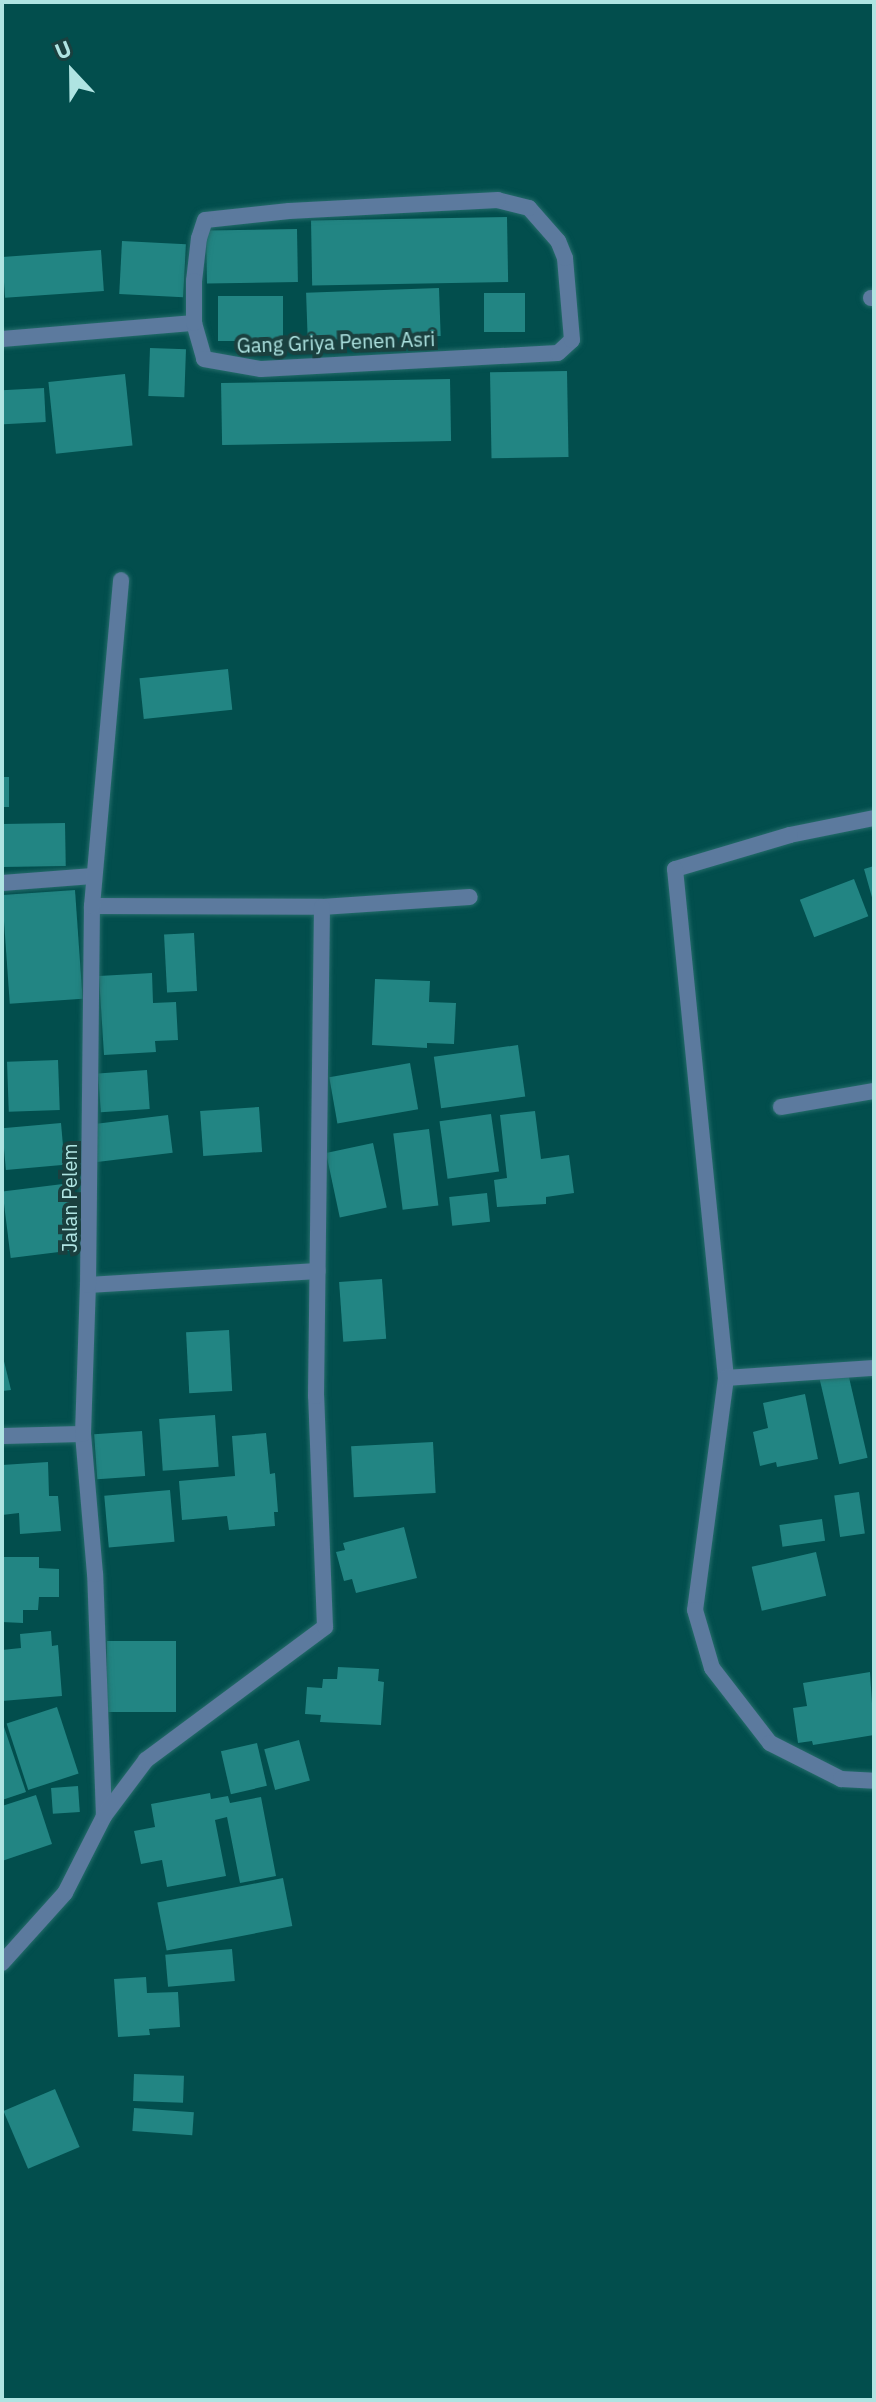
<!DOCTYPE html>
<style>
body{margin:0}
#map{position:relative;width:876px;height:2402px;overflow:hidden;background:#024e4d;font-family:"IBM Plex Sans",sans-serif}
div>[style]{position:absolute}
.building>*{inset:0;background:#228583;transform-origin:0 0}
.roads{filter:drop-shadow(0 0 2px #256c6b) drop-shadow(0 0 2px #256c6b)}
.minor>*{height:16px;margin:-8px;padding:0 8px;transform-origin:8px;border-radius:8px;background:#5c7a9e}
span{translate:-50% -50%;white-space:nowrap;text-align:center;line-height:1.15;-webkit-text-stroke:8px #1a403f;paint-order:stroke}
.street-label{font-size:20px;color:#afe4e2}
.frame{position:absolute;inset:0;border:4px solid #afe4e2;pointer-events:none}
.north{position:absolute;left:32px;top:32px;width:80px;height:80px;-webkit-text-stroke:6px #1a403f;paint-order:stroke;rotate:338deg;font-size:22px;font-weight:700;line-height:32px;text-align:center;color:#afe4e2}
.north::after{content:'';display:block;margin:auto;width:28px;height:36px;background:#afe4e2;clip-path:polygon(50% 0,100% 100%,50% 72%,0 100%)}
</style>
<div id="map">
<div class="building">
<i style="left:507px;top:217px;width:65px;height:196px;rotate:89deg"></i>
<i style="left:297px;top:229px;width:53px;height:91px;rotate:89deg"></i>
<i style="left:122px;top:241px;width:64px;height:53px;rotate:3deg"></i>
<i style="left:101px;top:250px;width:41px;height:99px;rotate:86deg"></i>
<i style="left:439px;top:288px;width:48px;height:133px;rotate:88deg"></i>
<i style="left:525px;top:293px;width:39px;height:41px;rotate:90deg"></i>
<i style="left:218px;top:296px;width:65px;height:45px"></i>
<i style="left:150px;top:348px;width:36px;height:48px;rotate:2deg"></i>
<i style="left:567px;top:371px;width:86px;height:77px;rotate:89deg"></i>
<i style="left:125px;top:374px;width:72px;height:77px;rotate:84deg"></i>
<i style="left:450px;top:379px;width:62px;height:229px;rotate:89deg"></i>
<i style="left:44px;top:388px;width:34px;height:42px;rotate:87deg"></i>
<i style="left:228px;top:669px;width:41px;height:89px;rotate:84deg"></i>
<i style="left:2px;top:777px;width:7px;height:30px"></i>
<i style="left:65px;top:823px;width:43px;height:63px;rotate:89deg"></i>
<i style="clip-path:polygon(874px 866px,874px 901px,873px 901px,864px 869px)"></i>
<i style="left:854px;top:879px;width:40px;height:58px;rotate:69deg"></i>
<i style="left:75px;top:890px;width:109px;height:73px;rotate:86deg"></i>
<i style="left:194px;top:933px;width:58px;height:30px;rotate:87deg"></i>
<i style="clip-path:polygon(152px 973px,153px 1003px,176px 1002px,178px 1040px,155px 1041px,156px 1052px,104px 1055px,99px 976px)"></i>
<i style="clip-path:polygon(375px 979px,430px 981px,429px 1002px,456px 1003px,454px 1044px,427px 1043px,427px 1048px,372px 1045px)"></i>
<i style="left:518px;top:1045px;width:52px;height:85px;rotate:82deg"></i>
<i style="left:58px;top:1060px;width:50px;height:51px;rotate:88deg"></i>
<i style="left:410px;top:1063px;width:47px;height:82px;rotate:80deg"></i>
<i style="left:147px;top:1070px;width:39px;height:49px;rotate:86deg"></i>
<i style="left:259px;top:1107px;width:45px;height:59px;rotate:86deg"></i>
<i style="clip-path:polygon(535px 1111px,541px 1159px,569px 1155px,574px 1193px,546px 1197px,546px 1204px,497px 1207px,494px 1180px,507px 1178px,500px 1115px)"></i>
<i style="left:491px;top:1114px;width:58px;height:52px;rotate:82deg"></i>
<i style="left:168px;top:1115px;width:38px;height:76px;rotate:83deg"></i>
<i style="left:61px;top:1123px;width:42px;height:59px;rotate:85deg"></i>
<i style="left:429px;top:1129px;width:77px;height:36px;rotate:83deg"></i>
<i style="left:373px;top:1143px;width:66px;height:48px;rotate:78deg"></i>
<i style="left:71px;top:1183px;width:67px;height:69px;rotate:83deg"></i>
<i style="left:487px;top:1193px;width:29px;height:38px;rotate:84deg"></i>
<i style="left:382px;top:1279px;width:60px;height:43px;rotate:86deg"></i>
<i style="left:229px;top:1330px;width:61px;height:43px;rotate:87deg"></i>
<i style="clip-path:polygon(2px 1353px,11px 1390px,2px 1391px)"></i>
<i style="left:848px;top:1373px;width:87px;height:29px;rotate:77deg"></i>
<i style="clip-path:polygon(805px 1394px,818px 1459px,777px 1467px,776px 1462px,760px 1466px,753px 1432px,768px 1428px,763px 1403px)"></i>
<i style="left:215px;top:1415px;width:52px;height:56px;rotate:86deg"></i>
<i style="left:142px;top:1431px;width:45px;height:48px;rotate:86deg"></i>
<i style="clip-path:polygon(266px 1433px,270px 1474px,275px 1473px,278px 1512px,274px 1512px,275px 1526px,229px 1530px,227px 1516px,182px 1520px,179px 1481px,235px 1476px,232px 1436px)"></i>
<i style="left:433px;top:1442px;width:51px;height:82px;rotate:87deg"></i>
<i style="clip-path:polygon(48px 1462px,49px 1496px,58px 1496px,61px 1531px,20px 1534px,19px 1513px,2px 1515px,2px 1465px)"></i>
<i style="left:170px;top:1490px;width:52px;height:66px;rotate:85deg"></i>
<i style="left:859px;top:1492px;width:42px;height:25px;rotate:82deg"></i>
<i style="left:822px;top:1519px;width:22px;height:43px;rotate:82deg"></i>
<i style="clip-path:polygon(404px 1527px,417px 1578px,356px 1593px,352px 1579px,344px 1581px,336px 1552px,345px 1550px,343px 1543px)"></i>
<i style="left:816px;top:1552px;width:45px;height:66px;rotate:77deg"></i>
<i style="clip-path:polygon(2px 1557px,39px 1557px,39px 1568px,59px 1569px,59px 1597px,39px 1597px,38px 1610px,23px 1610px,23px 1623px,2px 1622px)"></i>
<i style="clip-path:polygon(51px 1631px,52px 1646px,58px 1645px,62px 1696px,2px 1701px,2px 1650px,21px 1648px,20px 1634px)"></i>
<i style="left:107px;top:1641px;width:69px;height:71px"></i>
<i style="clip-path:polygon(338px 1667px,379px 1669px,378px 1681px,384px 1682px,381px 1725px,320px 1722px,321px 1715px,305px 1714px,307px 1687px,322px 1688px,323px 1679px,337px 1679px)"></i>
<i style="clip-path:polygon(870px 1672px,874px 1735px,813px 1745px,812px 1741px,798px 1743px,793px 1708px,807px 1706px,803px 1683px)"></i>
<i style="left:57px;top:1707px;width:70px;height:53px;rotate:72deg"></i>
<i style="clip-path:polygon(2px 1721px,26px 1792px,2px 1800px)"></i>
<i style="left:299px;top:1740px;width:42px;height:36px;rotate:75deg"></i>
<i style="left:257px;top:1743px;width:44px;height:37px;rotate:77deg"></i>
<i style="left:78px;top:1786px;width:26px;height:27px;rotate:86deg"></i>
<i style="clip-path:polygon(210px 1793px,211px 1799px,228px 1796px,230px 1803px,261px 1797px,276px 1876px,240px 1883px,227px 1817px,215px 1820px,226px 1876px,167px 1887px,162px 1860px,141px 1864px,134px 1831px,155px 1827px,151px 1804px)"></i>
<i style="clip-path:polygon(36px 1795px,52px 1844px,2px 1861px,2px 1806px)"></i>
<i style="left:283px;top:1878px;width:49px;height:128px;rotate:79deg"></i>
<i style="left:232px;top:1949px;width:32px;height:67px;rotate:85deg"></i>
<i style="clip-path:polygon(146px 1977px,147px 1993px,178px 1992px,180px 2027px,149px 2029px,150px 2035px,118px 2037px,114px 1979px)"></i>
<i style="left:134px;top:2074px;width:50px;height:27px;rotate:2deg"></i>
<i style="left:55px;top:2089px;width:63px;height:56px;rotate:67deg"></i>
<i style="left:134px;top:2108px;width:60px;height:23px;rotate:4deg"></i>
</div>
<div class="roads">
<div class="minor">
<i style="left:871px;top:298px;width:3px"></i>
<i style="left:2px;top:339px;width:193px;rotate:-4.8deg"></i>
<i style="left:194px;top:323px;width:37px;rotate:74deg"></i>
<i style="left:204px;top:359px;width:58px;rotate:10deg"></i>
<i style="left:261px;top:369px;width:297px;rotate:-3.1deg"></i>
<i style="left:558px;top:353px;width:19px;rotate:-43deg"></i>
<i style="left:572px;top:340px;width:82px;rotate:-94.9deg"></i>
<i style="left:565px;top:258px;width:18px;rotate:-112deg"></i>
<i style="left:558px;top:241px;width:44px;rotate:-131.3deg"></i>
<i style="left:529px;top:208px;width:32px;rotate:-166deg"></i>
<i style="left:498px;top:200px;width:209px;rotate:177deg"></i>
<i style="left:289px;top:211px;width:84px;rotate:173.9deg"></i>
<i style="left:205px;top:220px;width:19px;rotate:108deg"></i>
<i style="left:199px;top:238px;width:43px;rotate:96.6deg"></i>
<i style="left:194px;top:281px;width:42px;rotate:90deg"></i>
<i style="left:874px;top:818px;width:86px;rotate:168.6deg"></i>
<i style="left:790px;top:835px;width:120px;rotate:163.5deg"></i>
<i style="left:675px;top:869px;width:512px;rotate:84.28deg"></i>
<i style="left:726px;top:1378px;width:234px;rotate:97.6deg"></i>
<i style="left:695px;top:1610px;width:60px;rotate:73.7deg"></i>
<i style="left:712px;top:1668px;width:95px;rotate:52.3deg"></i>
<i style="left:770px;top:1743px;width:80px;rotate:26.9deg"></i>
<i style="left:841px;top:1779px;width:33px;rotate:3deg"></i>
<i style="left:2px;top:883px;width:91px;rotate:-4.4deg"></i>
<i style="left:92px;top:906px;width:230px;rotate:0.2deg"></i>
<i style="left:322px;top:907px;width:148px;rotate:-3.9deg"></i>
<i style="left:781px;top:1107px;width:94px;rotate:-9.8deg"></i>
<i style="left:88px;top:1285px;width:230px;rotate:-3.5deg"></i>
<i style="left:726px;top:1378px;width:148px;rotate:-3.9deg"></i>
<i style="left:2px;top:1436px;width:81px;rotate:-1.4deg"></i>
<i style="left:104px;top:1816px;width:242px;rotate:-92.1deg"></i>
<i style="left:95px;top:1574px;width:141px;rotate:-94.9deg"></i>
<i style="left:83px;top:1434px;width:149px;rotate:-88.1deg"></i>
<i style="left:88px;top:1285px;width:379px;rotate:-89.4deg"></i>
<i style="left:92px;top:906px;width:327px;rotate:-84.9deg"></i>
<i style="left:2px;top:1963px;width:94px;rotate:-48deg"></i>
<i style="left:65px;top:1893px;width:86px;rotate:-63.1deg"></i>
<i style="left:104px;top:1816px;width:70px;rotate:-53.1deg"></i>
<i style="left:146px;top:1760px;width:223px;rotate:-36.6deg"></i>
<i style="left:325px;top:1627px;width:231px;rotate:-92.2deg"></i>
<i style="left:316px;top:1396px;width:489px;rotate:-89.3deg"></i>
</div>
</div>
<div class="street-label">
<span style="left:336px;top:342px;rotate:-2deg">Gang Griya Penen Asri</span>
<span style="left:69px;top:1198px;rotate:-90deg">Jalan Pelem</span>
</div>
<div class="frame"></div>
<div class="north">U</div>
</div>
